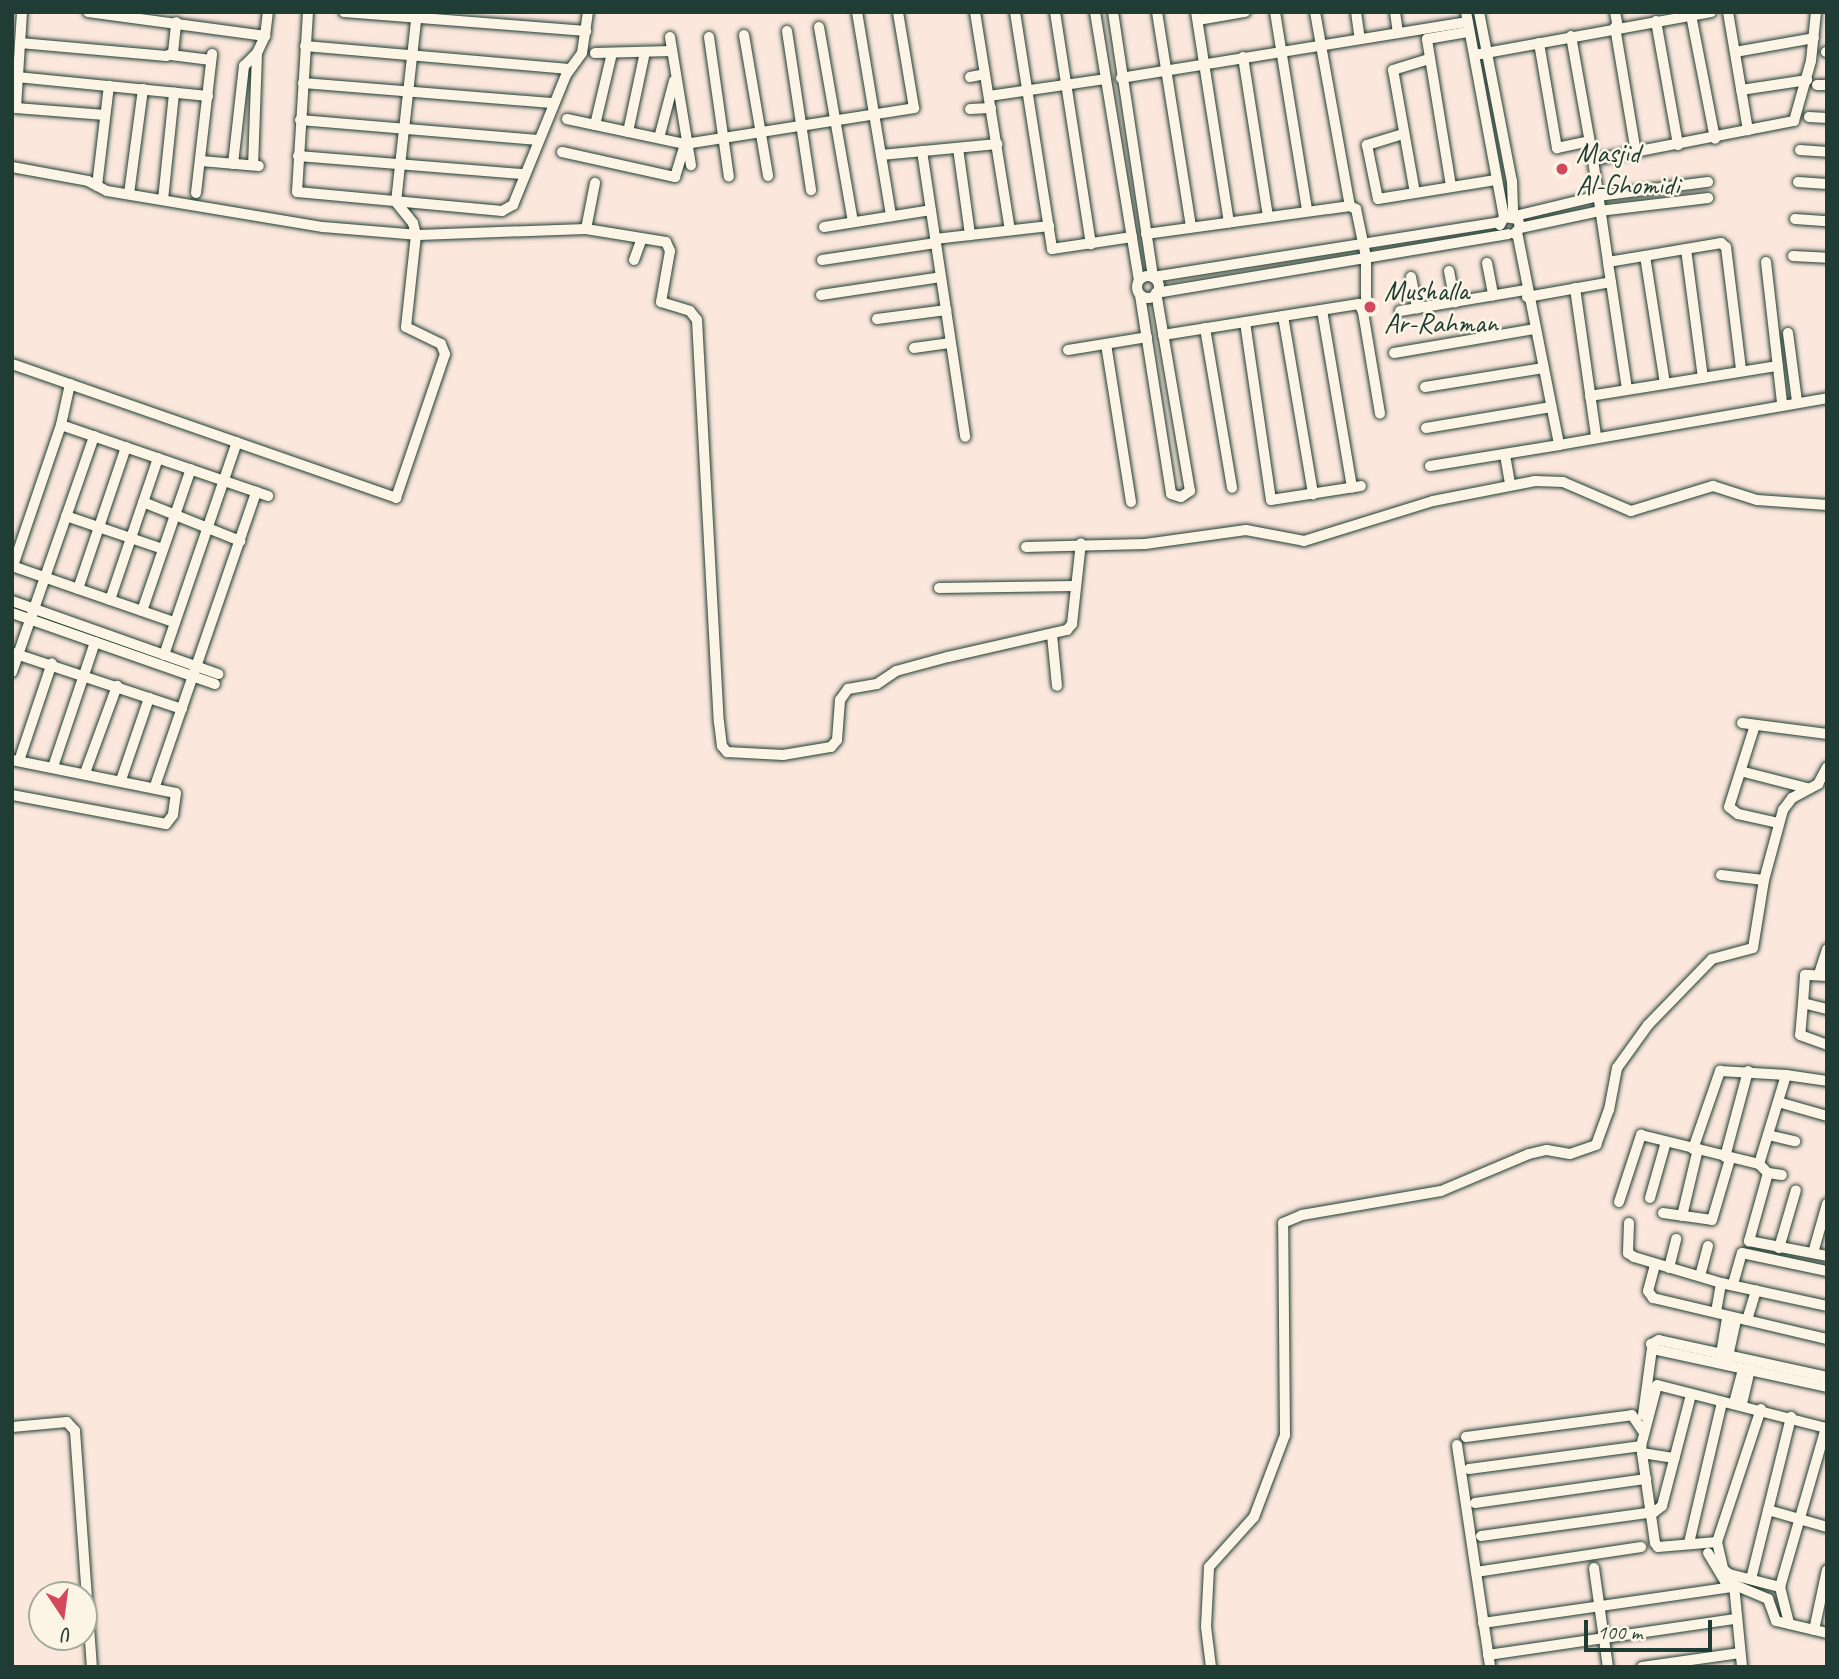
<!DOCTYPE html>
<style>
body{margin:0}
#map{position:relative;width:1839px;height:1679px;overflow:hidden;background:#fbe7dc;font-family:Caveat,sans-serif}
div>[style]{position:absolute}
.roads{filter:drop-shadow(0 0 2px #1f3d34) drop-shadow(0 0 2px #1f3d34)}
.minor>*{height:10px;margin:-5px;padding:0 5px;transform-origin:5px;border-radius:5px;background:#fcf5e5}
.minor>.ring{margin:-5px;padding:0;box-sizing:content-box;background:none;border:10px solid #fcf5e5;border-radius:50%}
.dots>*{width:19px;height:19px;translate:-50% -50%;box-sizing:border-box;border:4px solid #fcf5e5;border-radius:50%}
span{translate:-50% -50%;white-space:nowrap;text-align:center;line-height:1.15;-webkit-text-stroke:5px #fcf5e5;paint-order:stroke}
.poi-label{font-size:28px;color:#1f3d34}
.left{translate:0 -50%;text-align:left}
.frame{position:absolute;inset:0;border:14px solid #1f3d34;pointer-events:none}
.north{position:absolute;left:28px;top:1581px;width:70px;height:70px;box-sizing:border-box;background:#fcf5e5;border:2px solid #a4ab9e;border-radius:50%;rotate:167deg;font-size:19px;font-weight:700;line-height:28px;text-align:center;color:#1f3d34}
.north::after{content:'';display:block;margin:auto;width:24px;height:32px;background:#d1495b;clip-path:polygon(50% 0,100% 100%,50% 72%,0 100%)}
.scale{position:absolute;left:1584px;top:1620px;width:128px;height:32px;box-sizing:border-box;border:4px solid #1f3d34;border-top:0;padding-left:9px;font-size:21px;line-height:24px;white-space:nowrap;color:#1f3d34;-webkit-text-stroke:5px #fcf5e5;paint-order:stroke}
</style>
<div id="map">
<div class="roads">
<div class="minor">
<i style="left:22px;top:12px;width:96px;rotate:93.6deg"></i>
<i style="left:16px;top:108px;width:89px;rotate:4.5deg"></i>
<i style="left:88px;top:12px;width:179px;rotate:7.7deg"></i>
<i style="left:265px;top:36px;width:19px;rotate:115deg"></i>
<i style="left:257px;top:53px;width:112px;rotate:92deg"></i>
<i style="left:308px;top:12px;width:180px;rotate:93.5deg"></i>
<i style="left:297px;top:192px;width:206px;rotate:5.3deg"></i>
<i style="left:502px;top:211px;width:13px;rotate:-29deg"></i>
<i style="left:513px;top:205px;width:140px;rotate:-67.8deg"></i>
<i style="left:566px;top:75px;width:27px;rotate:-54deg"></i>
<i style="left:582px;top:53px;width:41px;rotate:-81.7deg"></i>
<i style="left:344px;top:12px;width:243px;rotate:4.5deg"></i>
<i style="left:857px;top:12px;width:207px;rotate:80.5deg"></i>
<i style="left:975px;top:12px;width:221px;rotate:80.9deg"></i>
<i style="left:1015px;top:12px;width:240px;rotate:81.1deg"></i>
<i style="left:1052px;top:249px;width:81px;rotate:-8.5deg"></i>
<i style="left:1055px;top:12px;width:235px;rotate:81.2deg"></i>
<i style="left:1095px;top:12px;width:272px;rotate:80.7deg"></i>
<i style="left:1113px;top:12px;width:268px;rotate:81.4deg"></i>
<i style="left:1153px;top:277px;width:351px;rotate:-9deg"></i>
<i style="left:1157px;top:12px;width:218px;rotate:81deg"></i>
<i style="left:1196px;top:12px;width:213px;rotate:81.1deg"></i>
<i style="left:1275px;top:12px;width:201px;rotate:80.8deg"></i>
<i style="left:1315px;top:12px;width:197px;rotate:79.8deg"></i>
<i style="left:1356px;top:12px;width:27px;rotate:82deg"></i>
<i style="left:1395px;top:12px;width:21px;rotate:82deg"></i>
<i style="left:1466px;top:12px;width:208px;rotate:79.5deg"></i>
<i style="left:1504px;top:217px;width:9px;rotate:117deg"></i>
<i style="left:1479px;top:12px;width:172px;rotate:79deg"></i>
<i style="left:1512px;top:181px;width:34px;rotate:88deg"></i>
<i style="left:1615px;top:12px;width:15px;rotate:79deg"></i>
<i style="left:1728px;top:12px;width:120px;rotate:80.4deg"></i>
<i style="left:1691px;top:15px;width:126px;rotate:79deg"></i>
<i style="left:1198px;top:20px;width:48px;rotate:-9.7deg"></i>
<i style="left:1656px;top:21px;width:126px;rotate:79.9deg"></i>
<i style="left:819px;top:27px;width:198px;rotate:80.1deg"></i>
<i style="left:1615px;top:27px;width:127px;rotate:80.5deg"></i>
<i style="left:787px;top:31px;width:161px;rotate:81.4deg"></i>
<i style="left:744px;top:35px;width:143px;rotate:80.3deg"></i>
<i style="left:265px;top:36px;width:24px;rotate:-83deg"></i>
<i style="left:1571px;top:36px;width:126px;rotate:79.9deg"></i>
<i style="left:1593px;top:160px;width:205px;rotate:-11deg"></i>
<i style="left:1794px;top:121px;width:62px;rotate:-74.2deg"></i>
<i style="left:1811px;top:61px;width:49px;rotate:-84.2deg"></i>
<i style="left:670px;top:37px;width:130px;rotate:80.7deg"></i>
<i style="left:709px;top:37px;width:141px;rotate:81.9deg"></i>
<i style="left:20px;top:43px;width:147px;rotate:5.1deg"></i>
<i style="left:166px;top:56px;width:8px;rotate:-23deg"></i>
<i style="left:173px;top:53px;width:31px;rotate:-84deg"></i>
<i style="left:1539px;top:43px;width:107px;rotate:80.3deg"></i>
<i style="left:1557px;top:148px;width:33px;rotate:-12deg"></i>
<i style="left:305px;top:46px;width:265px;rotate:5deg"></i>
<i style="left:1735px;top:52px;width:80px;rotate:-10deg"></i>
<i style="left:1826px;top:52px;width:1px"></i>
<i style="left:595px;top:53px;width:77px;rotate:-1.5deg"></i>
<i style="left:171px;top:55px;width:40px;rotate:7.1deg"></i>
<i style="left:1475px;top:55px;width:240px;rotate:-10.3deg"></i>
<i style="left:1243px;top:57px;width:161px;rotate:81.1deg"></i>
<i style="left:17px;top:77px;width:192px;rotate:5.7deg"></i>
<i style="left:970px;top:77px;width:15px;rotate:-11deg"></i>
<i style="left:1121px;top:78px;width:351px;rotate:-9.2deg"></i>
<i style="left:303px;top:83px;width:252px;rotate:4.6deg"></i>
<i style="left:1817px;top:85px;width:10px"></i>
<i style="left:1741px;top:90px;width:67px;rotate:-8.6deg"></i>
<i style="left:989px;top:96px;width:117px;rotate:-8.3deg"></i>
<i style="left:970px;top:109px;width:21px;rotate:-3deg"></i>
<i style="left:1809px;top:117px;width:18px;rotate:3deg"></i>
<i style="left:567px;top:119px;width:121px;rotate:12deg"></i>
<i style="left:685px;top:144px;width:232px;rotate:-8.9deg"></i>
<i style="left:914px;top:108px;width:97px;rotate:-99.5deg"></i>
<i style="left:300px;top:120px;width:239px;rotate:4.8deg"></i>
<i style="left:595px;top:125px;width:74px;rotate:-76.7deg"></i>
<i style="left:628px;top:132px;width:82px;rotate:-78deg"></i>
<i style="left:1403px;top:134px;width:38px;rotate:163deg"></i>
<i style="left:1367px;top:145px;width:55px;rotate:78.5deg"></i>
<i style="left:1378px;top:199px;width:119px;rotate:-9.2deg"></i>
<i style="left:659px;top:138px;width:59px;rotate:-75.3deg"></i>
<i style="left:958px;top:148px;width:88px;rotate:82.1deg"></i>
<i style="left:1800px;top:150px;width:27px;rotate:4deg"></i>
<i style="left:922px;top:151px;width:289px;rotate:81.4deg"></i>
<i style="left:562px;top:152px;width:116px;rotate:12.5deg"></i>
<i style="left:675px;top:177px;width:34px;rotate:-73deg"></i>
<i style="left:881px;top:155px;width:117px;rotate:-5.4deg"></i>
<i style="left:298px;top:156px;width:227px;rotate:4.6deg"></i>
<i style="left:1593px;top:160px;width:103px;rotate:81.6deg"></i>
<i style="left:201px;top:161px;width:58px;rotate:4.9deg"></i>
<i style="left:233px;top:164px;width:99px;rotate:-83.6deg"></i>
<i style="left:244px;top:66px;width:18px;rotate:-45deg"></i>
<i style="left:12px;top:167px;width:77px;rotate:10.4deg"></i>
<i style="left:88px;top:181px;width:21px;rotate:28deg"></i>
<i style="left:107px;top:191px;width:219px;rotate:9.5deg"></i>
<i style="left:323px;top:227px;width:96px;rotate:4.8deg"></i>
<i style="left:419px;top:235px;width:167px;rotate:-2.1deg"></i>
<i style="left:586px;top:229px;width:81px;rotate:9.2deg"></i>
<i style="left:666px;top:242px;width:10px;rotate:66deg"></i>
<i style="left:670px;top:251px;width:52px;rotate:100deg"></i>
<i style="left:661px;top:302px;width:30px;rotate:17deg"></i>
<i style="left:690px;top:311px;width:11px;rotate:52deg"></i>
<i style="left:697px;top:320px;width:403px;rotate:86.9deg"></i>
<i style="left:719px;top:722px;width:24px;rotate:83deg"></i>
<i style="left:722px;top:746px;width:8px;rotate:50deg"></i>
<i style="left:727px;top:752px;width:56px;rotate:3.1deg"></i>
<i style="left:783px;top:755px;width:49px;rotate:-9.5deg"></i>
<i style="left:831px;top:747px;width:9px;rotate:-49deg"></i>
<i style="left:837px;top:740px;width:40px;rotate:-85.7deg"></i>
<i style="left:840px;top:700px;width:14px;rotate:-54deg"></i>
<i style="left:848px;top:689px;width:29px;rotate:-10deg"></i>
<i style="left:877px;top:684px;width:23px;rotate:-34deg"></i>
<i style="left:896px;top:671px;width:54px;rotate:-15.1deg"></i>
<i style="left:948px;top:657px;width:122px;rotate:-12.8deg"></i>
<i style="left:1067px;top:630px;width:8px;rotate:-50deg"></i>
<i style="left:1072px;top:624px;width:81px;rotate:-83.7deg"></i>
<i style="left:1798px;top:182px;width:29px;rotate:4deg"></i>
<i style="left:97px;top:186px;width:101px;rotate:-83.2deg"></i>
<i style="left:1451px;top:186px;width:149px;rotate:-99.3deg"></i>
<i style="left:1427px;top:39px;width:41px;rotate:-9.9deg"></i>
<i style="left:196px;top:193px;width:140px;rotate:-83.4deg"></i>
<i style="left:1415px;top:193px;width:125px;rotate:-100.1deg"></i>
<i style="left:1393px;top:70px;width:38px;rotate:-17deg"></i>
<i style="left:129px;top:194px;width:106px;rotate:-82.4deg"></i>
<i style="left:163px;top:200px;width:108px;rotate:-84.1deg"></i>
<i style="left:1515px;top:216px;width:85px;rotate:-13.5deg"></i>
<i style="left:1598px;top:196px;width:111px;rotate:-7.3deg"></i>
<i style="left:1504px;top:217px;width:14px;rotate:8deg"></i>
<i style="left:1518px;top:219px;width:9px;rotate:77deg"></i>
<i style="left:1520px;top:228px;width:8px;rotate:135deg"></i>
<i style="left:1795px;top:219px;width:32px;rotate:4deg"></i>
<i style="left:824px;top:227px;width:108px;rotate:-9deg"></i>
<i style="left:1520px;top:228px;width:81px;rotate:-12.1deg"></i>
<i style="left:1599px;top:211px;width:110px;rotate:-6.8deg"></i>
<i style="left:586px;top:229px;width:47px;rotate:-78.9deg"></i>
<i style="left:1517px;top:232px;width:217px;rotate:78.8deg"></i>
<i style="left:1559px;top:445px;width:272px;rotate:-9.9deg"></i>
<i style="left:1146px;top:234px;width:206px;rotate:-7.8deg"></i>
<i style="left:1350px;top:206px;width:7px;rotate:27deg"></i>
<i style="left:1356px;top:209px;width:49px;rotate:78.2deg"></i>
<i style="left:1366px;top:257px;width:44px;rotate:90deg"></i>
<i style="left:1366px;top:301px;width:8px;rotate:130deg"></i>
<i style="left:935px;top:239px;width:115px;rotate:-6.5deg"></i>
<i style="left:1686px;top:249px;width:130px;rotate:82.5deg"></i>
<i style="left:1645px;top:256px;width:129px;rotate:81.1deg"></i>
<i style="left:1793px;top:256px;width:34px;rotate:3deg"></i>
<i style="left:634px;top:260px;width:23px;rotate:-70deg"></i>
<i style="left:822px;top:260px;width:115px;rotate:-8.5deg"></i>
<i style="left:1766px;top:262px;width:141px;rotate:83.5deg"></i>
<i style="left:1487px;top:263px;width:33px;rotate:79deg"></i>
<i style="left:1449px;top:271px;width:32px;rotate:79deg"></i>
<i class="ring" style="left:1137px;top:276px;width:12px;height:12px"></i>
<i style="left:1411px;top:277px;width:32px;rotate:79deg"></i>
<i style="left:1611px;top:282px;width:108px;rotate:81.5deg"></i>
<i style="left:1575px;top:288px;width:149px;rotate:81.9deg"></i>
<i style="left:821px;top:295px;width:121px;rotate:-8.5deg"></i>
<i style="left:1140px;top:295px;width:201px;rotate:81.1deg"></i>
<i style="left:1171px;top:494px;width:10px;rotate:17deg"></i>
<i style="left:1181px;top:497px;width:11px;rotate:-34deg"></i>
<i style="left:1190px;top:491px;width:201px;rotate:-99.7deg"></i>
<i style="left:1156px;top:293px;width:357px;rotate:-9.5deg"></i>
<i style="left:1527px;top:297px;width:85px;rotate:-10.1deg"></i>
<i style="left:1611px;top:282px;width:20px;rotate:-99deg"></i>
<i style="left:1608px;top:262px;width:115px;rotate:-9.5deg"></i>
<i style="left:1721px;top:243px;width:6px;rotate:39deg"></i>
<i style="left:1726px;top:247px;width:124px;rotate:83deg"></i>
<i style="left:1322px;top:310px;width:180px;rotate:80.4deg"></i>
<i style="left:1400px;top:311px;width:128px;rotate:-9.5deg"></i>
<i style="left:1283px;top:316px;width:181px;rotate:80.4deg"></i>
<i style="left:877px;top:319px;width:70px;rotate:-7.4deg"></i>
<i style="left:1245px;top:322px;width:180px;rotate:81.7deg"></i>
<i style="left:1271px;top:500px;width:91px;rotate:-8.8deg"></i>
<i style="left:1205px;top:328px;width:162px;rotate:80.4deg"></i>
<i style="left:1788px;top:333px;width:69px;rotate:82.5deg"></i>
<i style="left:1163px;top:335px;width:198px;rotate:-9deg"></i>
<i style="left:1359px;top:304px;width:9px;rotate:63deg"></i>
<i style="left:1363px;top:312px;width:103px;rotate:80.5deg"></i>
<i style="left:1106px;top:344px;width:160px;rotate:81deg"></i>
<i style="left:914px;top:348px;width:37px;rotate:-8deg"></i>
<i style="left:1068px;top:350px;width:80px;rotate:-9.3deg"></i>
<i style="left:1394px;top:353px;width:142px;rotate:-9.7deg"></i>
<i style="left:12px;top:364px;width:407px;rotate:19.2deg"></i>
<i style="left:396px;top:498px;width:152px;rotate:-71.2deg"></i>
<i style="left:445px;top:354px;width:11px;rotate:-112deg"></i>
<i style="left:441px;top:344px;width:39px;rotate:-154deg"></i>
<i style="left:406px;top:327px;width:93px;rotate:-83.8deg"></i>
<i style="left:416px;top:235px;width:12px;rotate:-104deg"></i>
<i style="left:413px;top:223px;width:27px;rotate:-129deg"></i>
<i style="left:396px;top:202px;width:191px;rotate:-83.7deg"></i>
<i style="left:70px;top:384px;width:42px;rotate:102.4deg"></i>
<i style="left:61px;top:425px;width:219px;rotate:18.9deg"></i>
<i style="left:1425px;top:387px;width:120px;rotate:-9.1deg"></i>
<i style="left:1590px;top:396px;width:190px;rotate:-9.1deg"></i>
<i style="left:1426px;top:428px;width:127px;rotate:-9.5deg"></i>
<i style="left:1505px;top:455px;width:29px;rotate:80deg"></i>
<i style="left:1430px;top:466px;width:131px;rotate:-9.2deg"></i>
<i style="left:143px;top:502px;width:105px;rotate:21.9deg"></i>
<i style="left:66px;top:516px;width:102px;rotate:18.8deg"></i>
<i style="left:1026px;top:547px;width:119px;rotate:-1.4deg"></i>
<i style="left:1145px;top:544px;width:102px;rotate:-7.9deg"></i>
<i style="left:1246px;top:530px;width:59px;rotate:10.7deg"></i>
<i style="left:1304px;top:541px;width:135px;rotate:-17.2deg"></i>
<i style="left:1433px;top:501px;width:104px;rotate:-11.1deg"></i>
<i style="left:1535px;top:481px;width:28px;rotate:2deg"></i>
<i style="left:1563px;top:482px;width:74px;rotate:23.1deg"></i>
<i style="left:1631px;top:511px;width:86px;rotate:-17deg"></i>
<i style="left:1713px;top:486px;width:46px;rotate:17.7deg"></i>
<i style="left:1757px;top:500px;width:70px;rotate:4.1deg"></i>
<i style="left:12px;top:566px;width:171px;rotate:19.1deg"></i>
<i style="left:13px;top:566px;width:149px;rotate:-71.2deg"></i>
<i style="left:939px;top:588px;width:135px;rotate:-0.8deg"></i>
<i style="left:78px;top:589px;width:150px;rotate:-71.3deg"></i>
<i style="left:110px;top:600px;width:150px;rotate:-71.3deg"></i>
<i style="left:12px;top:601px;width:219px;rotate:19.5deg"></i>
<i style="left:142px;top:611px;width:150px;rotate:-71deg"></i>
<i style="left:12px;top:613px;width:215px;rotate:19.3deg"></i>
<i style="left:1052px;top:635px;width:51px;rotate:84.4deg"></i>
<i style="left:13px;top:653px;width:178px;rotate:18.3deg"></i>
<i style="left:164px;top:655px;width:225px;rotate:-71.1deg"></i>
<i style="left:12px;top:672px;width:250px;rotate:-70.8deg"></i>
<i style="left:1742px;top:723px;width:86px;rotate:7.4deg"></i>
<i style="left:1755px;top:725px;width:86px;rotate:107.6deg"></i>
<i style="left:1729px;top:807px;width:11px;rotate:38deg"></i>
<i style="left:1738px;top:814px;width:42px;rotate:12.4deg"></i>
<i style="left:12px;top:760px;width:167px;rotate:11.4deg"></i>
<i style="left:176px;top:793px;width:22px;rotate:98deg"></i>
<i style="left:173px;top:815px;width:11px;rotate:128deg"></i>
<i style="left:166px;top:824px;width:157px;rotate:-169.3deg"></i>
<i style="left:19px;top:761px;width:103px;rotate:-71.4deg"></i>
<i style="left:53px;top:767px;width:132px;rotate:-71.4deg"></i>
<i style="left:1744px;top:772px;width:65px;rotate:14.3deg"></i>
<i style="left:85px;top:773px;width:93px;rotate:-69.8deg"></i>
<i style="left:121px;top:780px;width:87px;rotate:-71.1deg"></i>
<i style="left:155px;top:786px;width:311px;rotate:-71deg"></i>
<i style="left:1721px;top:875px;width:43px;rotate:6.6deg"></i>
<i style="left:1819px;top:974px;width:26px;rotate:-72deg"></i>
<i style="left:1827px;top:976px;width:22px;rotate:-177deg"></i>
<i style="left:1805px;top:975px;width:28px;rotate:94deg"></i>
<i style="left:1803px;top:1003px;width:25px;rotate:14deg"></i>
<i style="left:1803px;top:1003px;width:32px;rotate:95deg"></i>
<i style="left:1800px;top:1035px;width:29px;rotate:20deg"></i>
<i style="left:1778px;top:1102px;width:51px;rotate:15.9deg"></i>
<i style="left:1768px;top:1135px;width:28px;rotate:13deg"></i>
<i style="left:1693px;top:1149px;width:83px;rotate:-70.9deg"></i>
<i style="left:1720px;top:1071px;width:66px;rotate:3.5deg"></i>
<i style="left:1725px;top:1157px;width:89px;rotate:-75deg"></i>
<i style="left:1759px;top:1164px;width:93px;rotate:-73.1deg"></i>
<i style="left:1786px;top:1075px;width:41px;rotate:8.3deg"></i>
<i style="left:1768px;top:1173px;width:71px;rotate:105.6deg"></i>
<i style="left:1749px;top:1241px;width:79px;rotate:10.9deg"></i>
<i style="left:1650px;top:1198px;width:58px;rotate:-74.1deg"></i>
<i style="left:1619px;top:1202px;width:71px;rotate:-71.8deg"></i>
<i style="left:1641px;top:1135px;width:122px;rotate:13.8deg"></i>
<i style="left:1759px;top:1164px;width:13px;rotate:45deg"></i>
<i style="left:1768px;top:1173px;width:14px;rotate:8deg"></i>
<i style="left:1663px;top:1213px;width:49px;rotate:8.1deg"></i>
<i style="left:1712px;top:1220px;width:64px;rotate:-73.6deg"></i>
<i style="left:1682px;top:1216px;width:69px;rotate:-76.6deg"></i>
<i style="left:1629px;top:1223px;width:30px;rotate:92deg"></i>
<i style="left:1628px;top:1253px;width:7px;rotate:34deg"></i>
<i style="left:1634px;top:1257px;width:91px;rotate:16.6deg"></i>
<i style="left:1721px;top:1283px;width:108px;rotate:12.2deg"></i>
<i style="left:1779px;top:1248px;width:60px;rotate:-73.7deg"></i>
<i style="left:1813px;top:1253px;width:51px;rotate:-74.1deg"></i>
<i style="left:1655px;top:1265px;width:27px;rotate:105deg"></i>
<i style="left:1648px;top:1291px;width:9px;rotate:54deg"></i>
<i style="left:1653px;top:1298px;width:179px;rotate:13.3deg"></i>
<i style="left:1669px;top:1268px;width:30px;rotate:-76deg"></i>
<i style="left:1700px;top:1276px;width:31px;rotate:-75deg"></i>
<i style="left:1733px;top:1284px;width:32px;rotate:-74deg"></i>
<i style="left:1742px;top:1253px;width:87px;rotate:12deg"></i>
<i style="left:1716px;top:1312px;width:29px;rotate:-80deg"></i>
<i style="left:1747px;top:1320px;width:31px;rotate:-73deg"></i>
<i style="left:1720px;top:1360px;width:43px;rotate:-80.5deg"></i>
<i style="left:1727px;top:1361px;width:42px;rotate:-77.6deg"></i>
<i style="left:1827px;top:1377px;width:172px;rotate:-167.6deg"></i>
<i style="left:1659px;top:1340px;width:9px;rotate:153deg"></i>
<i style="left:1651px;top:1344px;width:5px;rotate:68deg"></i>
<i style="left:1653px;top:1349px;width:178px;rotate:12.3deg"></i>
<i style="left:1734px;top:1403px;width:35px;rotate:-75deg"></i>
<i style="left:1742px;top:1404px;width:35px;rotate:-77deg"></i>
<i style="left:1643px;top:1415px;width:68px;rotate:-82.3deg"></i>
<i style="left:12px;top:1427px;width:55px;rotate:-5.2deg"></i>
<i style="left:67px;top:1422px;width:12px;rotate:48deg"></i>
<i style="left:75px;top:1431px;width:237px;rotate:85.9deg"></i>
<i style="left:1466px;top:1437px;width:167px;rotate:-7.5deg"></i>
<i style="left:1632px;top:1415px;width:18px;rotate:56deg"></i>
<i style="left:1457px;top:1445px;width:224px;rotate:81.5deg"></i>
<i style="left:1642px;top:1453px;width:33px;rotate:9deg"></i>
<i style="left:1469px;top:1469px;width:174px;rotate:-7.6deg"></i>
<i style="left:1475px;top:1503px;width:173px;rotate:-8deg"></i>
<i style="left:1768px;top:1510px;width:61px;rotate:16.1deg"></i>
<i style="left:1481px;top:1536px;width:175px;rotate:-7.9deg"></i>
<i style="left:1654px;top:1512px;width:10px;rotate:-37deg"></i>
<i style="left:1662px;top:1506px;width:115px;rotate:-75.4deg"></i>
<i style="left:1717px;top:1542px;width:140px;rotate:-71.7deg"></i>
<i style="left:1689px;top:1543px;width:145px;rotate:-76.8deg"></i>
<i style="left:1708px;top:1553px;width:33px;rotate:59deg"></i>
<i style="left:1725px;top:1581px;width:47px;rotate:22.7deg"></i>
<i style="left:1768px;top:1599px;width:23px;rotate:70deg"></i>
<i style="left:1776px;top:1621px;width:52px;rotate:13.2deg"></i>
<i style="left:1594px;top:1568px;width:100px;rotate:82deg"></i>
<i style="left:1476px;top:1572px;width:167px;rotate:-8.6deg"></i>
<i style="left:1752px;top:1575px;width:163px;rotate:-76.1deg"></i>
<i style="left:1734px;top:1585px;width:82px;rotate:84.4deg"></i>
<i style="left:1780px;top:1587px;width:166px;rotate:-73.9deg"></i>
<i style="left:1826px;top:1428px;width:174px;rotate:-165.7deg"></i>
<i style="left:1657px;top:1385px;width:63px;rotate:104.7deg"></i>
<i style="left:1641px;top:1446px;width:98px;rotate:81.8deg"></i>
<i style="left:1655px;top:1543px;width:5px;rotate:53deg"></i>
<i style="left:1658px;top:1547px;width:59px;rotate:-4.8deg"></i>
<i style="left:1717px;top:1542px;width:28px;rotate:77deg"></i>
<i style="left:1723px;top:1569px;width:8px;rotate:40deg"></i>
<i style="left:1729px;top:1574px;width:53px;rotate:14.3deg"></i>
<i style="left:1780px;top:1587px;width:38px;rotate:76deg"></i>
<i style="left:1483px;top:1623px;width:253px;rotate:-8.2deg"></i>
<i style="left:1814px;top:1630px;width:61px;rotate:-77.8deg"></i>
<i style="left:1488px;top:1655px;width:250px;rotate:-8.3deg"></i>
<i style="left:1211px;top:1667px;width:40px;rotate:-97.1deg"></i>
<i style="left:1206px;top:1627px;width:60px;rotate:-87.1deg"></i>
<i style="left:1209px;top:1567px;width:67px;rotate:-48deg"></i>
<i style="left:1254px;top:1517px;width:88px;rotate:-69.3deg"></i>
<i style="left:1285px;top:1435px;width:212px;rotate:-90.5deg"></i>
<i style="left:1283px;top:1223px;width:21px;rotate:-23deg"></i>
<i style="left:1302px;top:1215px;width:141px;rotate:-9.8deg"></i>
<i style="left:1441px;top:1191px;width:95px;rotate:-22.8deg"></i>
<i style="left:1529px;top:1154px;width:18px;rotate:-13deg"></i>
<i style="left:1547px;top:1150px;width:23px;rotate:10deg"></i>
<i style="left:1570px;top:1154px;width:28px;rotate:-19deg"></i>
<i style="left:1596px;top:1145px;width:37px;rotate:-70deg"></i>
<i style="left:1609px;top:1110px;width:43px;rotate:-79.2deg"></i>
<i style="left:1617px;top:1068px;width:53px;rotate:-54.2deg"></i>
<i style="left:1648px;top:1025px;width:92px;rotate:-45.9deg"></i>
<i style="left:1712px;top:959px;width:42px;rotate:-15deg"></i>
<i style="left:1753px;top:948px;width:69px;rotate:-80.8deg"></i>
<i style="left:1764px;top:880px;width:73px;rotate:-74.8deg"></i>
<i style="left:1783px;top:810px;width:15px;rotate:-53deg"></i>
<i style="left:1792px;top:798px;width:30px;rotate:-28deg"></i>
<i style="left:1818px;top:784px;width:19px;rotate:-62deg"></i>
<i style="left:1642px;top:1667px;width:99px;rotate:-8.1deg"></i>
</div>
</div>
<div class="dots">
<i style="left:1562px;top:169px;background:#d1495b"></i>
<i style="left:1370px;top:307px;background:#d1495b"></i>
</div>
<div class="poi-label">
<span class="left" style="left:1576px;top:169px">Masjid<br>Al-Ghomidi</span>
<span class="left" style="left:1384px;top:307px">Mushalla<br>Ar-Rahman</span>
</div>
<div class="frame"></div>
<div class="north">U</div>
<div class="scale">100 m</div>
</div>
